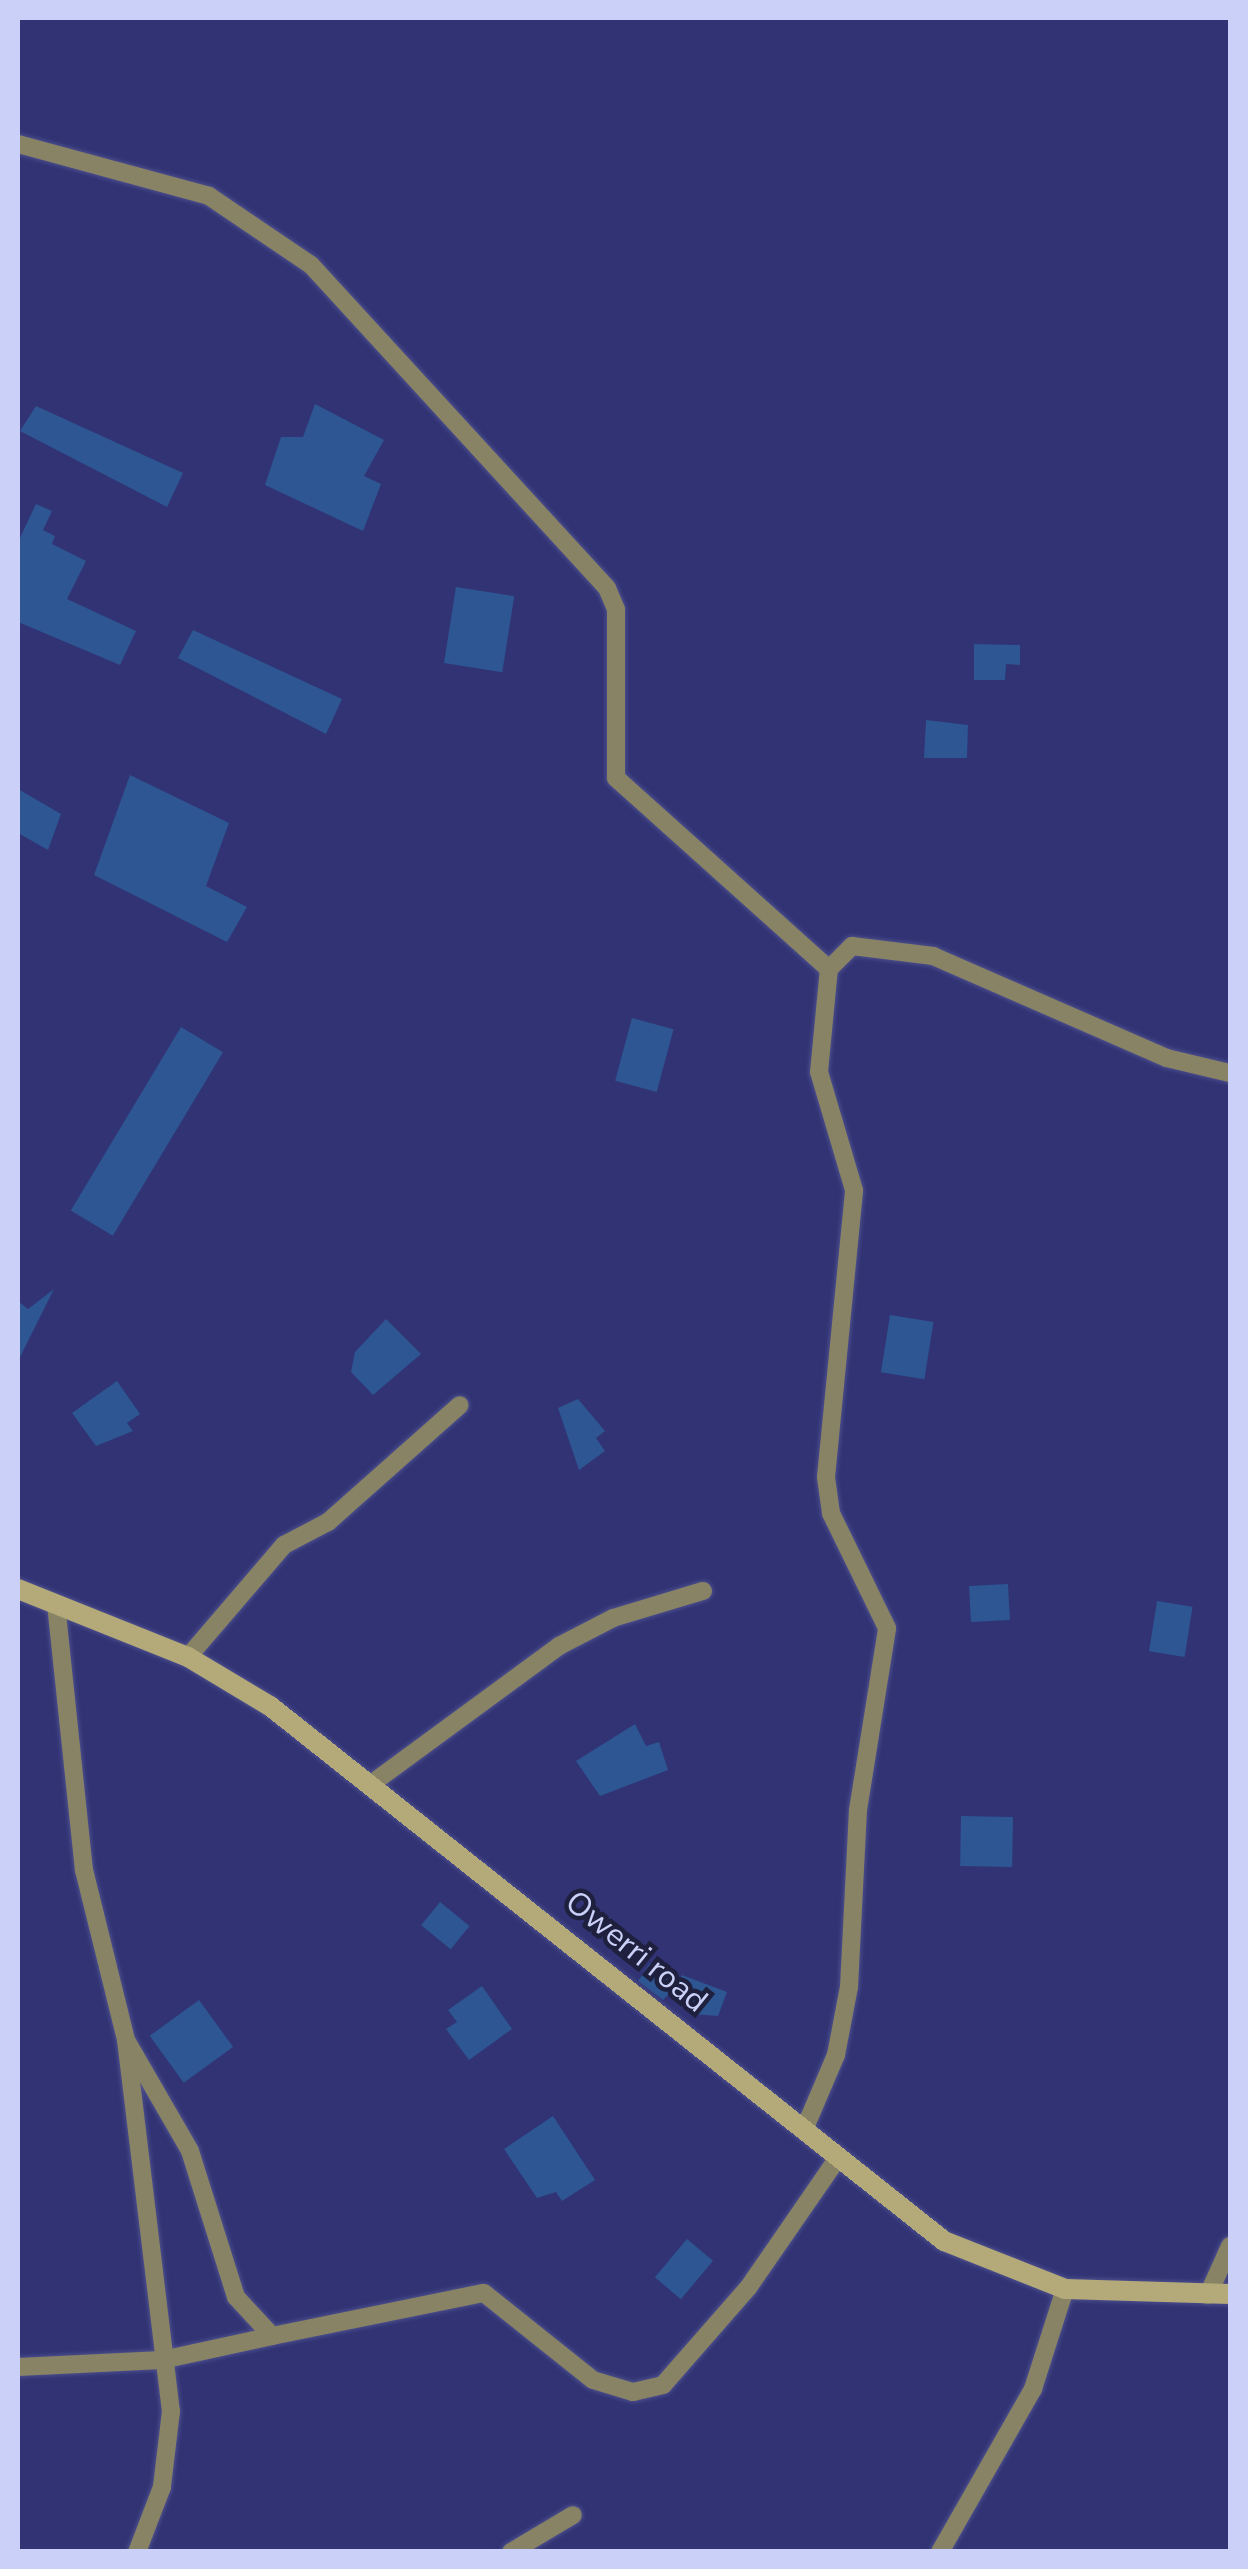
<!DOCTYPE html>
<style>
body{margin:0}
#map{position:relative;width:1248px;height:2569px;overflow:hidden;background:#313374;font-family:"Nunito Sans",sans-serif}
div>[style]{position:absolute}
.building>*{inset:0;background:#2d5692;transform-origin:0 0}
.roads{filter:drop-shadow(0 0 2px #4d4f8c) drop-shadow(0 0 2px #4d4f8c)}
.street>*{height:18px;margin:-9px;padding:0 9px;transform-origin:9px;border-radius:9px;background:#888365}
.secondary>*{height:20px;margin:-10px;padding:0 10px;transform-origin:10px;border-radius:10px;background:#b3a979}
span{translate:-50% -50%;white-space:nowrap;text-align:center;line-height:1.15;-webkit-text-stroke:9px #1e203d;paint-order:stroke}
.street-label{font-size:32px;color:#cad0f7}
.frame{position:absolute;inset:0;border:20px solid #cad0f7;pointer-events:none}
</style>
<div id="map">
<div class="building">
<i style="clip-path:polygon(315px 404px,384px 440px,364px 476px,381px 484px,363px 531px,265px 485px,281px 437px,303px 437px)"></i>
<i style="clip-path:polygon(36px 406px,183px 473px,167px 507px,20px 431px)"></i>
<i style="clip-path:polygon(36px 504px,52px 511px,43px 530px,55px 536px,52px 544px,86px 561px,67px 599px,136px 631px,120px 665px,18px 622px,18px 542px)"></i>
<i style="left:456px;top:587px;width:59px;height:77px;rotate:9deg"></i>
<i style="clip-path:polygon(193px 630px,342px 699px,326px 734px,178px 658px)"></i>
<i style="clip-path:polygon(974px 644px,1020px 645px,1020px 665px,1006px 664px,1005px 680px,974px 680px)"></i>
<i style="clip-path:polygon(926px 720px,968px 725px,967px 758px,924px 758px)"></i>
<i style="clip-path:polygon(130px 775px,229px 823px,206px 886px,247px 907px,227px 942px,94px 875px)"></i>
<i style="clip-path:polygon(18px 789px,61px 814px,48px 850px,18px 833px)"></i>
<i style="left:632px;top:1018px;width:43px;height:65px;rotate:15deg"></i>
<i style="left:181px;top:1027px;width:49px;height:214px;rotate:31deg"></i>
<i style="clip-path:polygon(54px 1289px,18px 1361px,18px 1301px,28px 1309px)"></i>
<i style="left:890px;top:1315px;width:44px;height:58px;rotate:9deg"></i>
<i style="clip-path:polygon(386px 1319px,421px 1354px,373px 1395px,351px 1372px,355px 1352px)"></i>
<i style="clip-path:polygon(117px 1381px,140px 1414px,127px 1423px,133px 1431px,96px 1446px,72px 1413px)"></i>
<i style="clip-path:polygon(578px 1399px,605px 1431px,596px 1438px,605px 1451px,579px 1470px,558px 1408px)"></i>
<i style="left:1008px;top:1584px;width:36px;height:39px;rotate:87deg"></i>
<i style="left:1157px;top:1601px;width:36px;height:51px;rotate:9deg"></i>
<i style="clip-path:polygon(635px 1724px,646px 1746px,659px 1742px,668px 1770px,600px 1796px,576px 1761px)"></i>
<i style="left:961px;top:1816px;width:52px;height:50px;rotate:1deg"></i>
<i style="left:440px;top:1902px;width:38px;height:30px;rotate:39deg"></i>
<i style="clip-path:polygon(650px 1963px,677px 1985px,663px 2000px,638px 1981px)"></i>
<i style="clip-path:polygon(682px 1975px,727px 1992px,718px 2016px,693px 2014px,697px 2004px,674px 1995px)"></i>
<i style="clip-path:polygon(482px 1986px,512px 2029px,469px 2060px,446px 2029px,457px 2022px,448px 2010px)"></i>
<i style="left:199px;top:2000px;width:58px;height:61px;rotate:54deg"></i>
<i style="clip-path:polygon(553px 2116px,595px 2180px,562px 2201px,556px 2192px,537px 2198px,504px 2149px)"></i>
<i style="left:687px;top:2239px;width:34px;height:50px;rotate:40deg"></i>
</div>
<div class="roads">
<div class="street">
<i style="left:18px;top:144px;width:198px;rotate:15.2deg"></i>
<i style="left:209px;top:196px;width:123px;rotate:34.1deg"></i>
<i style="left:311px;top:265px;width:438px;rotate:47.5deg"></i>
<i style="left:607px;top:588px;width:23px;rotate:67deg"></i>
<i style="left:616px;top:609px;width:169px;rotate:90deg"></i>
<i style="left:616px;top:778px;width:286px;rotate:41.9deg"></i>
<i style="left:56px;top:1604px;width:267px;rotate:84deg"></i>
<i style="left:84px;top:1870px;width:175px;rotate:76.1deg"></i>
<i style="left:126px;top:2040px;width:374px;rotate:83.1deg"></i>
<i style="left:171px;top:2411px;width:77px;rotate:96.8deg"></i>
<i style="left:162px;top:2487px;width:70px;rotate:111deg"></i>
<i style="left:188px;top:1657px;width:148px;rotate:-49.4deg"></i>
<i style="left:284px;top:1545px;width:50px;rotate:-27.6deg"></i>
<i style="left:328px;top:1522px;width:176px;rotate:-41.6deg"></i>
<i style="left:374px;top:1782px;width:230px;rotate:-36.3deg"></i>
<i style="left:559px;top:1646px;width:61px;rotate:-27.4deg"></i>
<i style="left:613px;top:1618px;width:94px;rotate:-16.7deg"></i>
<i style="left:126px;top:2040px;width:128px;rotate:60deg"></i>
<i style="left:190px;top:2151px;width:153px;rotate:72.5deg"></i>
<i style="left:236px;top:2297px;width:53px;rotate:47.3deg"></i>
<i style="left:272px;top:2336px;width:216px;rotate:-11.5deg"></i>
<i style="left:484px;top:2293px;width:139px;rotate:38.6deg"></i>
<i style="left:593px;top:2380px;width:42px;rotate:16.7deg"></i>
<i style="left:633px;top:2392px;width:31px;rotate:-13deg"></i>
<i style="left:663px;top:2385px;width:129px;rotate:-48.8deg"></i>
<i style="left:748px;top:2288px;width:157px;rotate:-55.4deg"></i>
<i style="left:804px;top:2130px;width:82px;rotate:-66.9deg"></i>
<i style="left:836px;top:2055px;width:69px;rotate:-79.2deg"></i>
<i style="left:849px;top:1987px;width:177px;rotate:-87.1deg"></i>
<i style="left:858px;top:1810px;width:184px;rotate:-80.9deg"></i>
<i style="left:887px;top:1628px;width:128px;rotate:-116deg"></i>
<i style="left:831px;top:1513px;width:36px;rotate:-98deg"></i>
<i style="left:826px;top:1477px;width:288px;rotate:-84.4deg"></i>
<i style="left:854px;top:1190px;width:123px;rotate:-106.5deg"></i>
<i style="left:819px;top:1072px;width:103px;rotate:-84.5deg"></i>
<i style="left:829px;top:969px;width:33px;rotate:-45deg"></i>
<i style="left:852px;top:946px;width:82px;rotate:7deg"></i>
<i style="left:933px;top:956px;width:255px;rotate:23.6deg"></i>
<i style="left:1167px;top:1058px;width:65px;rotate:13.4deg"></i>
<i style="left:1208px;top:2295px;width:54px;rotate:-65.8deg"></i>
<i style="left:18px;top:2367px;width:144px;rotate:-2.8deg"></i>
<i style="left:162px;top:2360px;width:113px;rotate:-12.3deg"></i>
<i style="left:511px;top:2552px;width:72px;rotate:-30.8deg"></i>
<i style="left:940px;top:2552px;width:188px;rotate:-60.3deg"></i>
<i style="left:1033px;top:2389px;width:105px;rotate:-72.3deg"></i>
</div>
<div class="secondary">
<i style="left:18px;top:1589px;width:183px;rotate:21.8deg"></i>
<i style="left:188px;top:1657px;width:96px;rotate:30.9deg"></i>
<i style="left:270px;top:1706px;width:861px;rotate:38.44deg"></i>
<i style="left:944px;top:2241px;width:130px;rotate:21.6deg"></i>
<i style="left:1065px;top:2289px;width:165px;rotate:1.7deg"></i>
</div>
</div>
<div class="street-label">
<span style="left:636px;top:1952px;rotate:39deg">Owerri road</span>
</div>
<div class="frame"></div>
</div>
